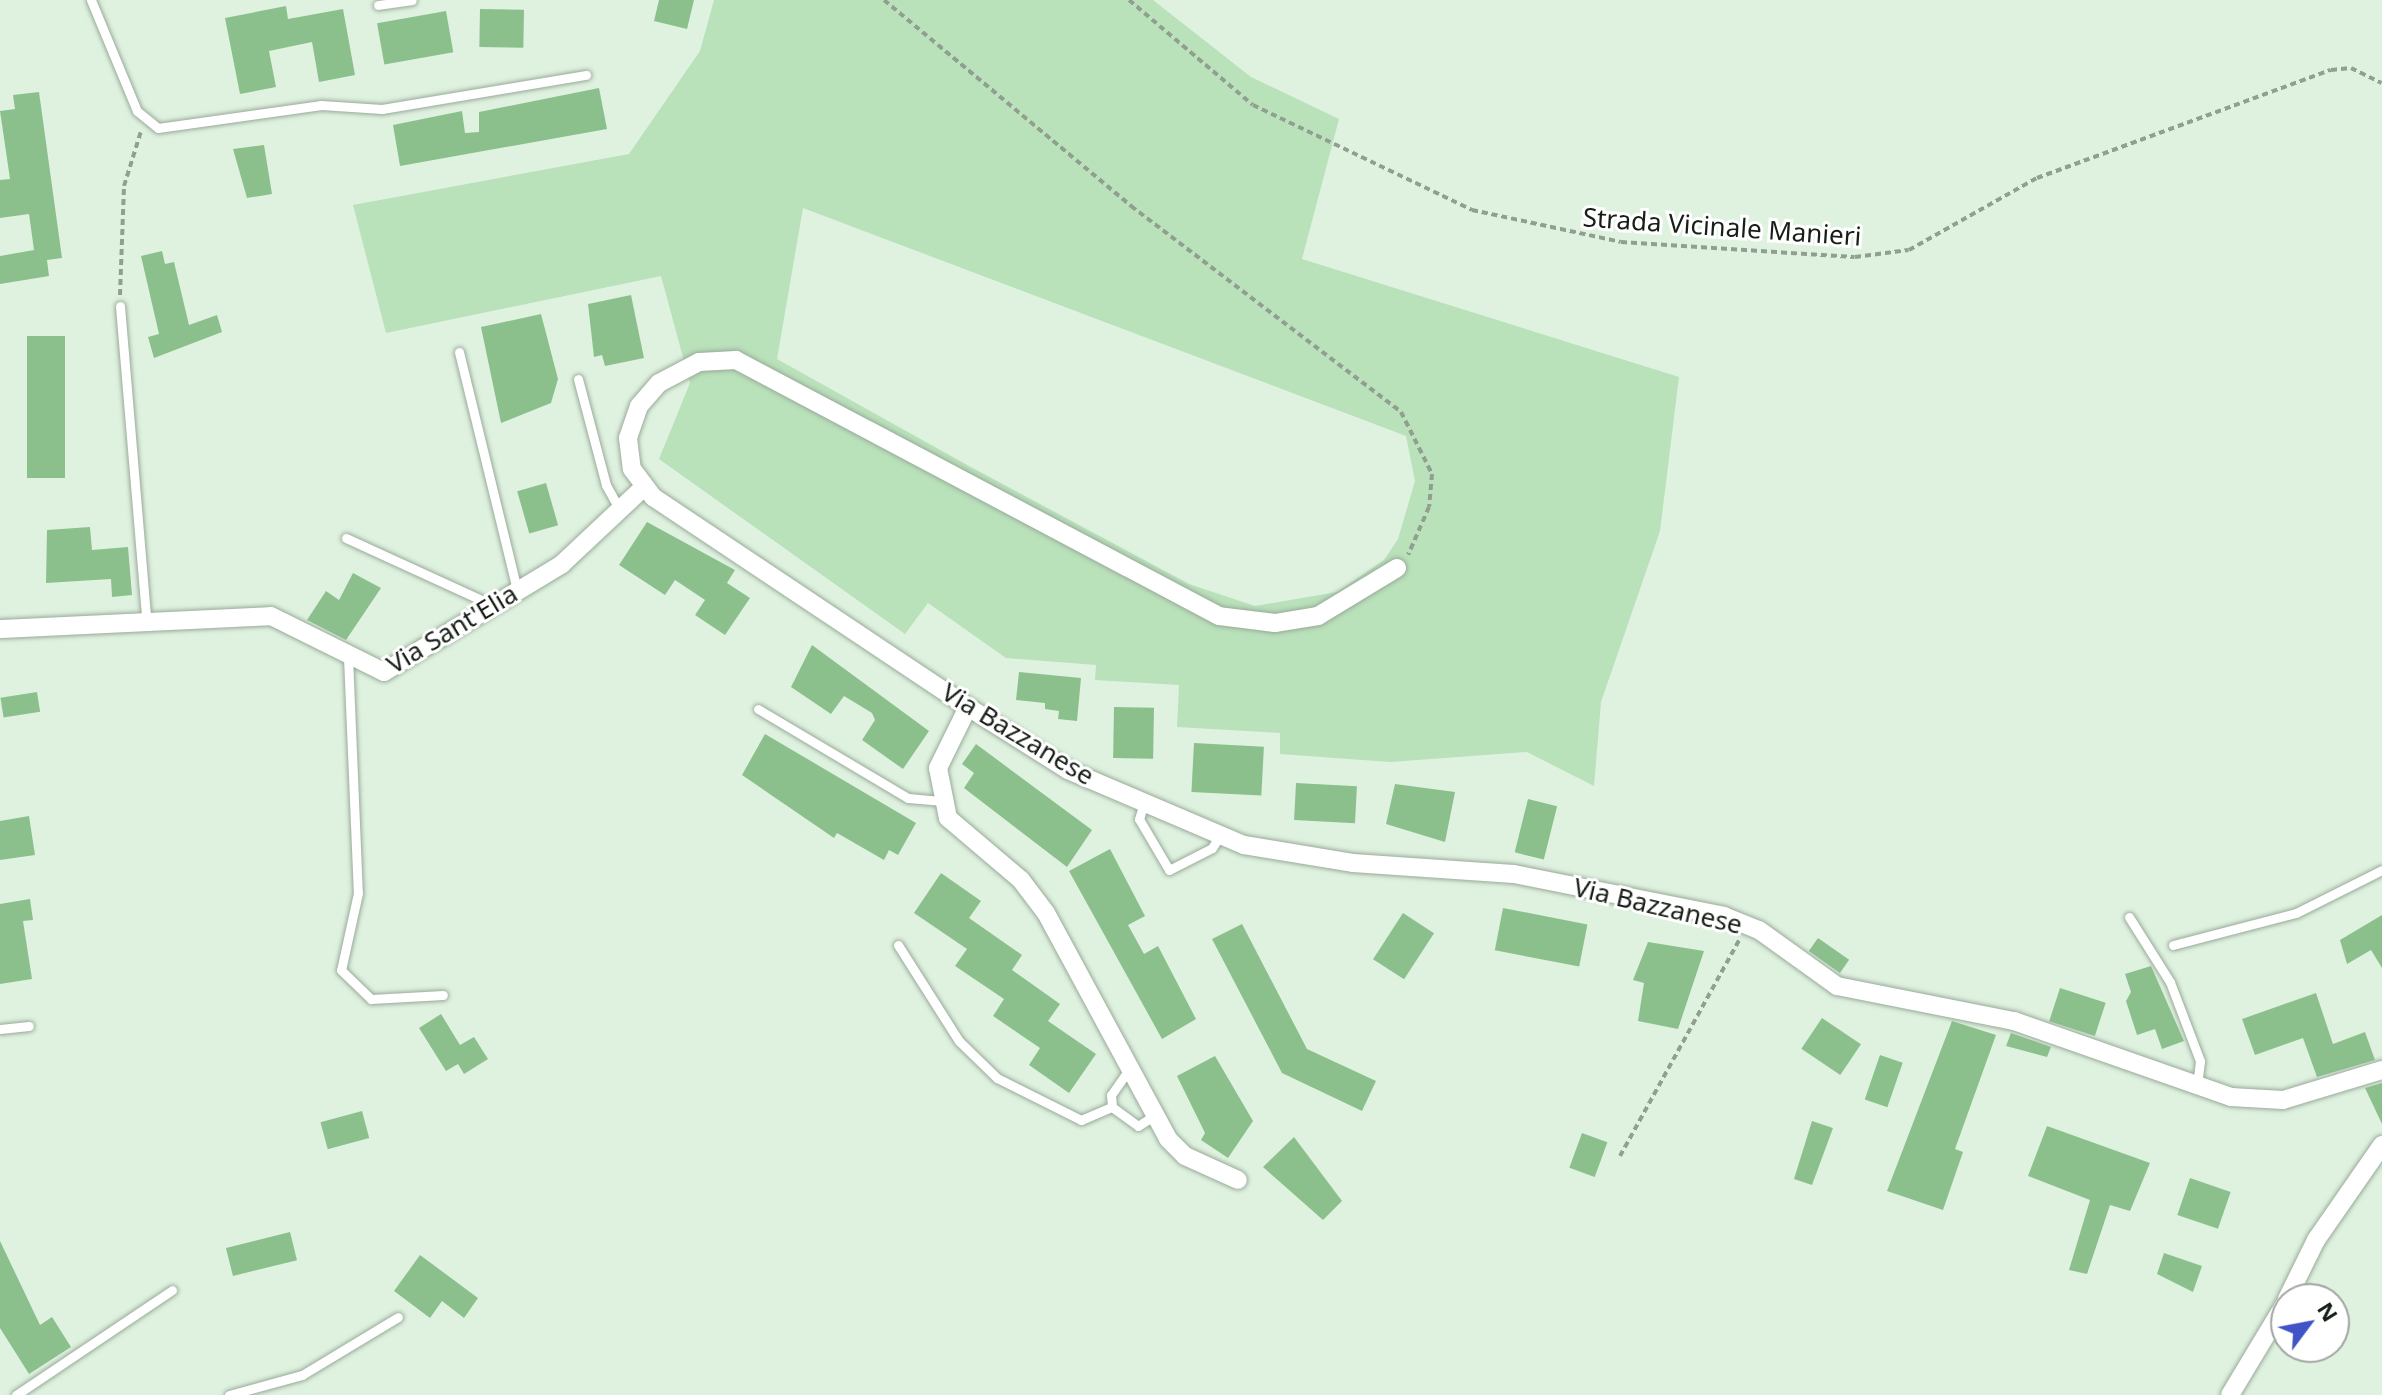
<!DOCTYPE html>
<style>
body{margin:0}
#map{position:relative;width:2382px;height:1395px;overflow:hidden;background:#dff2e0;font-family:"Noto Sans",sans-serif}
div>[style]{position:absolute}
.green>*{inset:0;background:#b9e1ba}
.building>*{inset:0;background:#8bc08d;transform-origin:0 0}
.path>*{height:4px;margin-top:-2px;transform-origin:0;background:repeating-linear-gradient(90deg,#919f91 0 6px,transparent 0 10px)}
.roads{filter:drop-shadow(0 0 2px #9a9) drop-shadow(0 0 2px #9a9)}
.lane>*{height:9px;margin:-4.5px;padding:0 4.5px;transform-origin:4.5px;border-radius:4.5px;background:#fff}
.street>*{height:18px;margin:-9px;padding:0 9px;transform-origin:9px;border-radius:9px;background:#fff}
span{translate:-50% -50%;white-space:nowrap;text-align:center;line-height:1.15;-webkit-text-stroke:6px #fff;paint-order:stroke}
.street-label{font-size:26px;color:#171e17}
.north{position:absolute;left:2270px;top:1283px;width:80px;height:80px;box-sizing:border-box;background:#fff;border:2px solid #a2a5a2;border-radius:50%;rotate:58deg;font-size:22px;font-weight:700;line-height:32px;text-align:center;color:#171e17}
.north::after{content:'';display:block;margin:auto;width:28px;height:36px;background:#4053c7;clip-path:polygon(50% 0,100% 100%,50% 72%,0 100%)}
</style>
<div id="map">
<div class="green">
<i style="clip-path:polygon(evenodd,714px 0,1153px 0,1251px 77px,1339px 119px,1302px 259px,1679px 377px,1660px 531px,1601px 702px,1594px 786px,1527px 752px,1390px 762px,1280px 754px,1280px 733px,1177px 727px,1179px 685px,1095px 680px,1096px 665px,1006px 658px,928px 603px,905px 634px,659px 459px,690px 383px,661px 276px,386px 333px,353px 205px,629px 154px,700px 51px,714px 0,803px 208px,1406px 436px,1415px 481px,1398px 539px,1384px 560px,1337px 592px,1255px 606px,1189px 584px,969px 466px,777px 359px,803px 208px)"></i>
</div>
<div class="building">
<i style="clip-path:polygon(659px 0,694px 0,687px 29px,654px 21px)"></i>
<i style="clip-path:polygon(286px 6px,288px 19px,343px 9px,355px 75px,319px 82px,312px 42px,269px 51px,276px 87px,240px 94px,225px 18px)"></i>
<i style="left:480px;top:9px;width:44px;height:38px;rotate:1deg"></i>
<i style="left:446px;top:11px;width:42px;height:70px;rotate:80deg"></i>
<i style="clip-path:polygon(599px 88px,607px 129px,400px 166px,393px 125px,462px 111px,465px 133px,479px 132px,479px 112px)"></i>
<i style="clip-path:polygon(39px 92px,62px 258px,47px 260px,49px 276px,0 284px,0 256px,34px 250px,29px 214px,0 218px,0 180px,10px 179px,0 111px,15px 109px,13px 95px)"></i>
<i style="clip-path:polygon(264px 145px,272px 194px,247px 198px,233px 149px)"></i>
<i style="clip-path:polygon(162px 251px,165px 264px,174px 262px,189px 325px,217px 315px,222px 332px,154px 358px,148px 337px,159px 334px,141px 256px)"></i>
<i style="clip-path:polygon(631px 295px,644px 358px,605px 366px,602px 355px,594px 357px,588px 304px)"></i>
<i style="clip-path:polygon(541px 314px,558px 379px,551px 403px,501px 423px,481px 327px)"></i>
<i style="left:65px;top:336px;width:142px;height:38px;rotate:90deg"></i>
<i style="left:546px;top:483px;width:44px;height:30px;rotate:74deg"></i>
<i style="clip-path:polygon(647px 522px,735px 570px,727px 583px,750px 598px,725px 635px,695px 615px,705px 600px,675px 580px,665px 595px,619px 565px)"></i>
<i style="clip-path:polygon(90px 527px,92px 550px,128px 547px,132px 595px,112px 597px,111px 579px,46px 583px,47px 530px)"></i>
<i style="clip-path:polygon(353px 573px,381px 588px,346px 640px,307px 620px,326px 591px,339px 600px)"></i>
<i style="clip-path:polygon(812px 645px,929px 731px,903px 769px,862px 740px,875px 720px,872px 713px,844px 696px,831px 714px,791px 687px)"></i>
<i style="clip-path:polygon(1019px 672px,1081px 678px,1077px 721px,1058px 719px,1059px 711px,1045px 709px,1045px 703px,1016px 700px)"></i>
<i style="left:37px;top:692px;width:20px;height:37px;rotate:81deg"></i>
<i style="left:1114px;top:707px;width:40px;height:51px;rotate:1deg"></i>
<i style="clip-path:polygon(765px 734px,916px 823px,898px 855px,889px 850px,884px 860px,837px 833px,834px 838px,742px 775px)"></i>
<i style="left:1194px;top:743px;width:70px;height:49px;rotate:3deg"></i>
<i style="clip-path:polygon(976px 744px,1092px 830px,1067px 867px,964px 788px,974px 773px,962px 764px)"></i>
<i style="left:1296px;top:783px;width:61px;height:37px;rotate:3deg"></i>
<i style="clip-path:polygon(1395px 784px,1455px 792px,1445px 842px,1386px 824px)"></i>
<i style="left:1528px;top:799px;width:30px;height:55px;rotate:14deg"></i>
<i style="clip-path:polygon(29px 816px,35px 855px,0 860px,0 821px)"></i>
<i style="clip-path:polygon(1110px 849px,1145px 916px,1128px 925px,1144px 954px,1158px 946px,1196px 1019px,1162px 1039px,1069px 871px)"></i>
<i style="clip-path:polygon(941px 873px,981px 901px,969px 918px,1022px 955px,1012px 970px,1060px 1004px,1048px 1021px,1096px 1054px,1069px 1093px,1029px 1065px,1040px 1048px,993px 1016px,1004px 999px,955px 966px,967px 949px,914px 913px)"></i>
<i style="clip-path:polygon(30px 899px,33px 920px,23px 921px,32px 979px,0 984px,0 904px)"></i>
<i style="left:1503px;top:908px;width:86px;height:43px;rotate:11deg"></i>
<i style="left:1403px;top:913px;width:37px;height:55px;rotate:33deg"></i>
<i style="clip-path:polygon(2382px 915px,2382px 968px,2371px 950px,2347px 964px,2340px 940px)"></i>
<i style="clip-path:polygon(1242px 924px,1307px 1049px,1376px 1081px,1362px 1111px,1282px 1073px,1212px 939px)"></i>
<i style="left:1818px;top:938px;width:38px;height:16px;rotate:35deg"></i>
<i style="clip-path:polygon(1648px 942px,1704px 951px,1678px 1029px,1638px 1021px,1644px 983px,1633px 980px)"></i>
<i style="clip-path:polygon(2151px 966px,2184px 1041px,2162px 1049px,2155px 1029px,2137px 1035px,2126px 1001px,2131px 992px,2125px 974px)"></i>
<i style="left:2060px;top:988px;width:48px;height:35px;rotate:18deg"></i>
<i style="clip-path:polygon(2316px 993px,2333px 1044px,2365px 1032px,2375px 1060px,2317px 1077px,2303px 1038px,2255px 1055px,2242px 1019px)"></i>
<i style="clip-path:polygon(441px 1014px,460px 1045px,474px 1037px,488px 1059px,464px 1074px,458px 1064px,446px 1071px,419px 1028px)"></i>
<i style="left:1822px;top:1018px;width:47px;height:37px;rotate:34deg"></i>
<i style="clip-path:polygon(1952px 1021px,1996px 1035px,1955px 1149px,1963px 1152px,1943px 1210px,1887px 1191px)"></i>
<i style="clip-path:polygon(2011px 1033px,2051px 1047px,2047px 1057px,2006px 1046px)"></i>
<i style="left:1880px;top:1055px;width:24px;height:47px;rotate:19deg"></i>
<i style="clip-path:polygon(1215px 1056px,1253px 1121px,1228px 1158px,1201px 1140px,1205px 1133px,1177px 1076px)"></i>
<i style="clip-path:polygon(2382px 1083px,2382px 1124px,2365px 1088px)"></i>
<i style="left:362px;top:1111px;width:28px;height:43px;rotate:75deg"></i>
<i style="clip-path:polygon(1812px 1121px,1833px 1128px,1812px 1185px,1794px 1179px)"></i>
<i style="clip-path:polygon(2047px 1126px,2150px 1163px,2130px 1211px,2110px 1205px,2087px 1274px,2069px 1270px,2090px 1200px,2028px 1176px)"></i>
<i style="left:1582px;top:1133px;width:27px;height:37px;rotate:20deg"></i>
<i style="clip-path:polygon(1294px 1137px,1342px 1201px,1323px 1220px,1263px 1167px)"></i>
<i style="left:2190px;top:1178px;width:43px;height:39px;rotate:19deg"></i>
<i style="left:290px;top:1232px;width:29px;height:66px;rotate:76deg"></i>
<i style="clip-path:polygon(0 1241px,40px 1325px,52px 1317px,71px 1347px,29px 1374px,0 1328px)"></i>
<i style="clip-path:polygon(2164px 1253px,2202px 1266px,2193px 1292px,2157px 1274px)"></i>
<i style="clip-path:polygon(420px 1255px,478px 1298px,464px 1318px,442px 1301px,430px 1318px,394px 1291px)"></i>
</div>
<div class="path">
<i style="left:884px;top:0;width:322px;rotate:39.8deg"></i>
<i style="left:1131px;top:206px;width:340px;rotate:37.3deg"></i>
<i style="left:1401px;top:412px;width:69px;rotate:63.4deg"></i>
<i style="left:1432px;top:474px;width:33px;rotate:95deg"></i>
<i style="left:1429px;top:507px;width:52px;rotate:113.6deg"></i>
<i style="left:1129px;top:0;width:162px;rotate:40.3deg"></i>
<i style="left:1253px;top:105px;width:243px;rotate:25.6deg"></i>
<i style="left:1472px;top:210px;width:152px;rotate:12.1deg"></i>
<i style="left:1621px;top:242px;width:234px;rotate:3.7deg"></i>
<i style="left:1855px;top:257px;width:54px;rotate:-7.4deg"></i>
<i style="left:1909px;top:250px;width:147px;rotate:-29.4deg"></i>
<i style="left:2037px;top:178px;width:313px;rotate:-20.2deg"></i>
<i style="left:2331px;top:70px;width:20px;rotate:-6deg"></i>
<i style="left:2351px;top:68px;width:34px;rotate:26deg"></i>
<i style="left:120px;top:295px;width:109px;rotate:-87.9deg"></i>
<i style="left:124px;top:186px;width:58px;rotate:-72.8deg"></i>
<i style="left:1620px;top:1156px;width:247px;rotate:-61.1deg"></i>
</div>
<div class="roads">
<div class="lane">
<i style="left:91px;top:0;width:120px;rotate:67.5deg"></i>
<i style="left:137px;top:111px;width:27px;rotate:39deg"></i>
<i style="left:158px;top:128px;width:165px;rotate:-8deg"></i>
<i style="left:321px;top:105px;width:61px;rotate:3.8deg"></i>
<i style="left:382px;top:109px;width:207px;rotate:-9.5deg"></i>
<i style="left:378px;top:5px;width:34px;rotate:-8deg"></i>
<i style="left:120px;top:306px;width:313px;rotate:85.2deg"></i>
<i style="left:459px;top:352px;width:245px;rotate:76.3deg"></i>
<i style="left:578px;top:379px;width:110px;rotate:75.2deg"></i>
<i style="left:606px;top:485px;width:26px;rotate:61deg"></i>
<i style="left:346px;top:538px;width:158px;rotate:24.6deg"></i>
<i style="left:348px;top:657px;width:236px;rotate:87.6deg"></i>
<i style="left:358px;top:893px;width:79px;rotate:102.4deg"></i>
<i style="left:341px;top:970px;width:42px;rotate:44deg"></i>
<i style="left:371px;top:999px;width:72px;rotate:-3.2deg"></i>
<i style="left:758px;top:709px;width:174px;rotate:30.7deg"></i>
<i style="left:908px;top:798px;width:33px;rotate:5deg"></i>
<i style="left:1144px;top:802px;width:18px;rotate:106deg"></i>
<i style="left:1139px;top:819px;width:59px;rotate:59.5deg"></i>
<i style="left:1169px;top:870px;width:48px;rotate:-27.1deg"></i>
<i style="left:1212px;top:848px;width:15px;rotate:-58deg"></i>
<i style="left:2129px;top:917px;width:77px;rotate:57.8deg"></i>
<i style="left:2170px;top:982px;width:85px;rotate:69.2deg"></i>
<i style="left:2200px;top:1061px;width:23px;rotate:97deg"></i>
<i style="left:898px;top:945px;width:114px;rotate:57.6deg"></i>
<i style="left:959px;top:1041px;width:53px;rotate:44.2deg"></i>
<i style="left:997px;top:1078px;width:94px;rotate:26.6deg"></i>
<i style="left:1081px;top:1120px;width:34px;rotate:-23deg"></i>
<i style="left:2173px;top:945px;width:127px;rotate:-14.6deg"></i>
<i style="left:2296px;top:913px;width:96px;rotate:-26.6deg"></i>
<i style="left:0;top:1029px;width:29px;rotate:-6deg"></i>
<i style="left:1130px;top:1068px;width:33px;rotate:125deg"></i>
<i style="left:1111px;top:1095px;width:12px;rotate:85deg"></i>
<i style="left:1112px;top:1107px;width:32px;rotate:36deg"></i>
<i style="left:1138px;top:1126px;width:20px;rotate:-33deg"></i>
<i style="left:16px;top:1395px;width:188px;rotate:-33.9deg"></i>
<i style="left:229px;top:1395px;width:76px;rotate:-15.3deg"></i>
<i style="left:302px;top:1375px;width:112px;rotate:-31.1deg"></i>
</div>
<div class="street">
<i style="left:1397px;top:568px;width:92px;rotate:148.7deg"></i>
<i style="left:1318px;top:616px;width:44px;rotate:170.8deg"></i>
<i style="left:1275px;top:623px;width:56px;rotate:-172.9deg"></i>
<i style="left:1219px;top:616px;width:547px;rotate:-152.08deg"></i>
<i style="left:736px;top:360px;width:37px;rotate:177deg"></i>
<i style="left:699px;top:362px;width:45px;rotate:152.3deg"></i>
<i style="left:659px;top:383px;width:30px;rotate:131deg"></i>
<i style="left:639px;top:406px;width:34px;rotate:109deg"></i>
<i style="left:628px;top:438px;width:31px;rotate:83deg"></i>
<i style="left:632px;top:469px;width:35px;rotate:53deg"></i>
<i style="left:653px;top:497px;width:379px;rotate:33.7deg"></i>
<i style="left:968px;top:707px;width:118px;rotate:32.2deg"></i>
<i style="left:1068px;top:770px;width:191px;rotate:23.1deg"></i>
<i style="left:1244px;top:845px;width:110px;rotate:9.4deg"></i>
<i style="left:1353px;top:863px;width:161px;rotate:3.9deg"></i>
<i style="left:1514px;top:874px;width:214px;rotate:11.3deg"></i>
<i style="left:1724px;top:916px;width:38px;rotate:22deg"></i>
<i style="left:1759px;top:930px;width:96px;rotate:35.7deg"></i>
<i style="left:1837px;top:986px;width:180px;rotate:11.2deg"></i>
<i style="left:2014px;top:1021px;width:230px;rotate:19.3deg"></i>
<i style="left:2231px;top:1097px;width:52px;rotate:3.3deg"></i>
<i style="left:2283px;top:1100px;width:103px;rotate:-16.9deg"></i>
<i style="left:0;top:629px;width:271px;rotate:-2.7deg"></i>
<i style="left:271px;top:616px;width:126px;rotate:26.4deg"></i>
<i style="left:384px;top:672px;width:208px;rotate:-31.2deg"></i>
<i style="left:562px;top:564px;width:111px;rotate:-43.2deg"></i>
<i style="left:968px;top:707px;width:68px;rotate:116.2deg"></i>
<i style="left:938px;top:768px;width:51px;rotate:78.7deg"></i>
<i style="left:948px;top:818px;width:96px;rotate:40.3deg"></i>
<i style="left:1021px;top:880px;width:41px;rotate:52.9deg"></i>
<i style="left:1046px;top:913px;width:257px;rotate:61.6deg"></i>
<i style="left:1168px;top:1139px;width:24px;rotate:45deg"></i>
<i style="left:1185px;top:1156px;width:58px;rotate:24.4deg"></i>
<i style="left:2287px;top:1299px;width:66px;rotate:-63.8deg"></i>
<i style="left:2316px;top:1240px;width:116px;rotate:-55.2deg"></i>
<i style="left:2230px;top:1395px;width:109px;rotate:-58.9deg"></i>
</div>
</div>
<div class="street-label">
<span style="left:1722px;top:227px;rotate:4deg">Strada Vicinale Manieri</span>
<span style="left:452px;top:629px;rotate:-31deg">Via Sant'Elia</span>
<span style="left:1018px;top:734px;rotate:31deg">Via Bazzanese</span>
<span style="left:1658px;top:906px;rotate:13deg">Via Bazzanese</span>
</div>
<div class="north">N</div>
</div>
